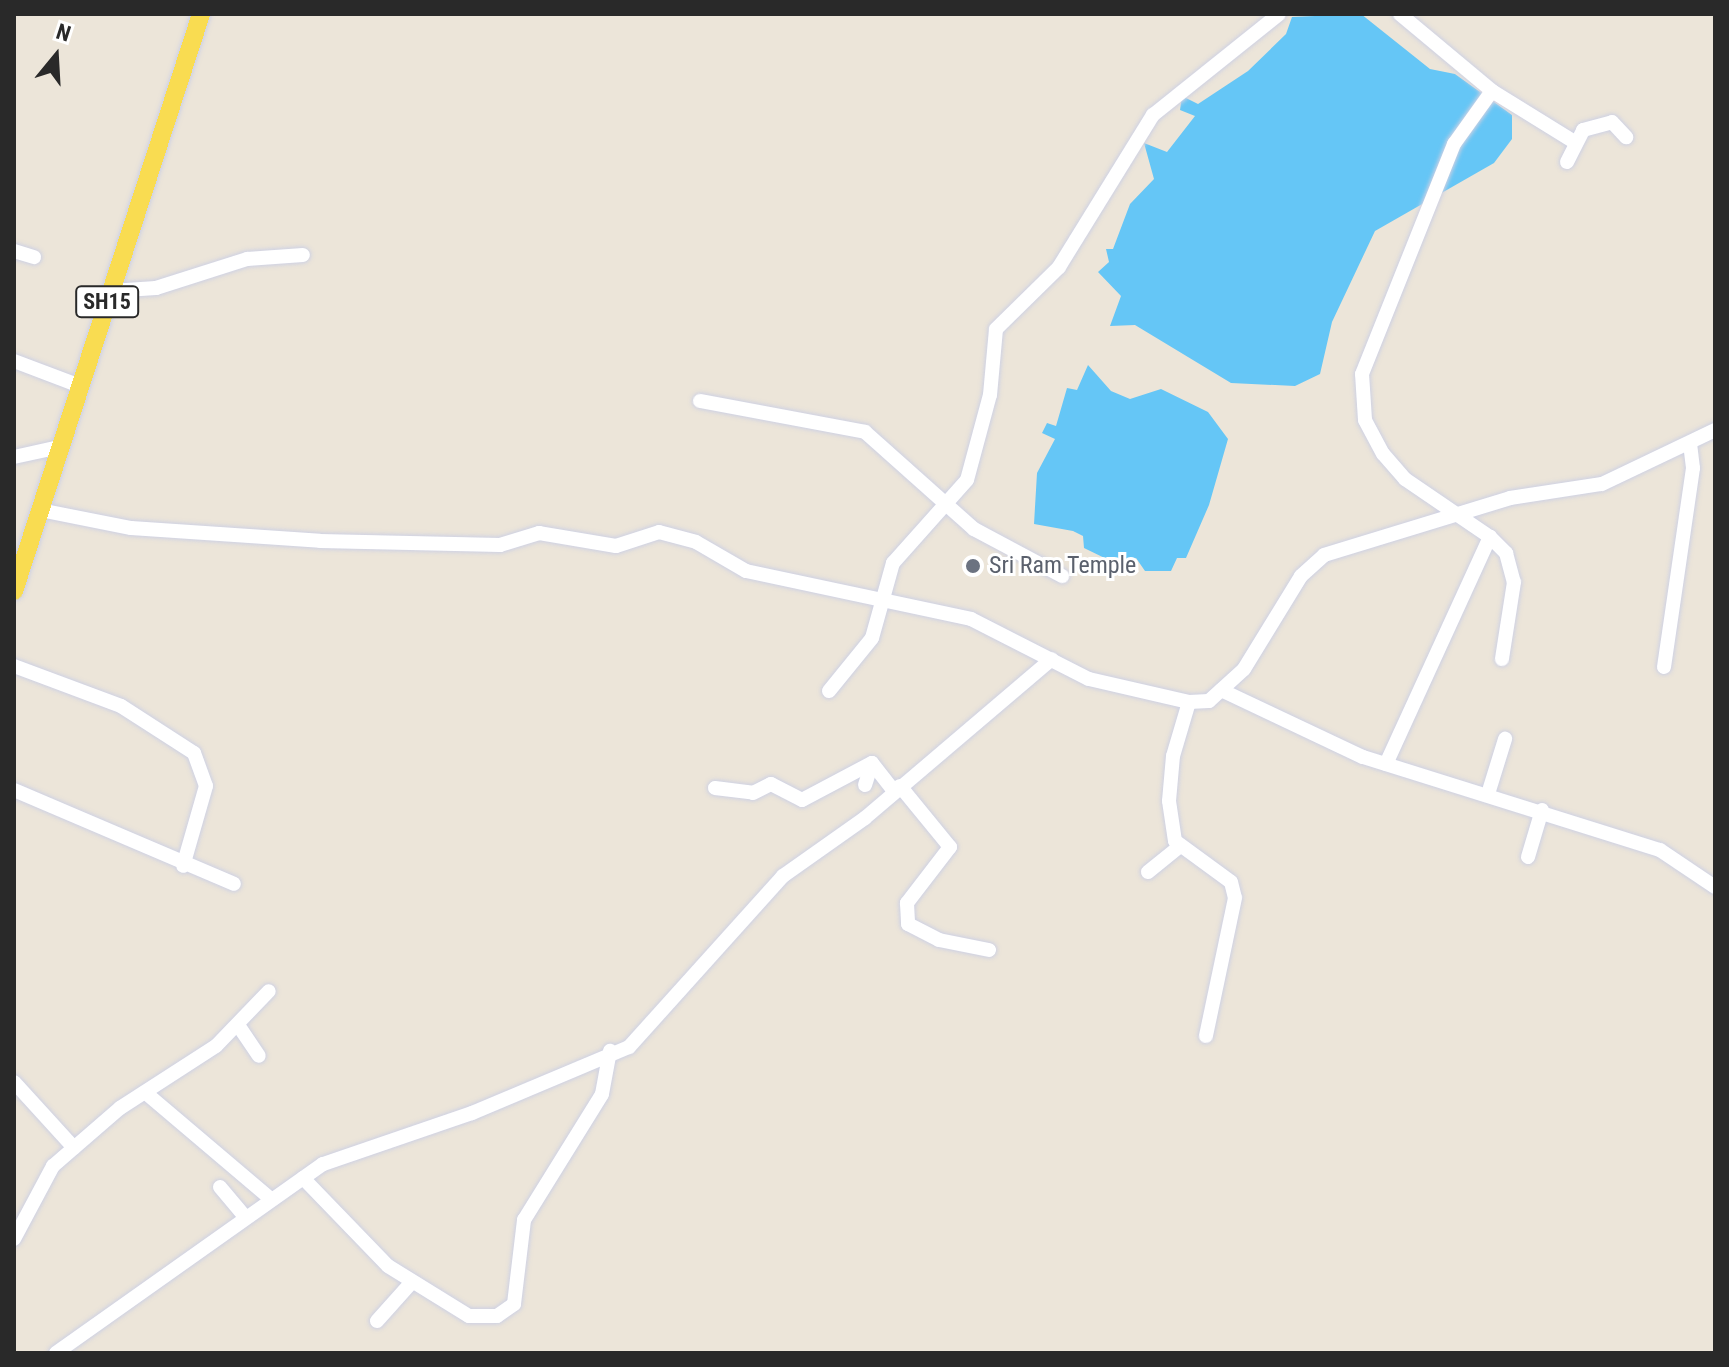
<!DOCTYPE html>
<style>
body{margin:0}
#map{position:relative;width:1729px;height:1367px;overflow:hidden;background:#ece5d9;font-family:"Roboto Condensed",sans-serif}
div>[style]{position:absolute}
.water>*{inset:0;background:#65c6f6}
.roads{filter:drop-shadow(0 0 2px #ced1e3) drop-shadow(0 0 2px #ced1e3)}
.minor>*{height:14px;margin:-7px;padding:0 7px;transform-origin:7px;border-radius:7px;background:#fff}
.major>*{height:18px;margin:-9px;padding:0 9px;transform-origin:9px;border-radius:9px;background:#f9dc51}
.dots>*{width:22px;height:22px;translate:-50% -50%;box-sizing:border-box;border:4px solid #fff;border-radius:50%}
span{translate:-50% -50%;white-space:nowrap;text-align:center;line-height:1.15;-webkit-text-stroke:6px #fff;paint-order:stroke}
.shield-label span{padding:2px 6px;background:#fff;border:2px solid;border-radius:6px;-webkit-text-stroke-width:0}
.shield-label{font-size:22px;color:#292929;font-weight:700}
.worship-label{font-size:24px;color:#5b616d}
.left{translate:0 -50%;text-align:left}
.frame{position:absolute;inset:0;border:16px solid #292929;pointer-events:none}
.north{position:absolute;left:16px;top:16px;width:80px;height:80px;-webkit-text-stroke:6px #fff;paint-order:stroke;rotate:18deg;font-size:22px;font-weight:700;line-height:32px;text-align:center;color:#292929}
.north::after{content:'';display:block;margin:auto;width:28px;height:36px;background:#292929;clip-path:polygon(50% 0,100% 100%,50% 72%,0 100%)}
</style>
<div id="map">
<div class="water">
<i style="clip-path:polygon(1361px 14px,1430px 69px,1455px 74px,1512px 115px,1512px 139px,1494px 163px,1375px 231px,1332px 322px,1320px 374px,1295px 386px,1231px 383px,1135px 325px,1110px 326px,1121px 296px,1098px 272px,1109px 262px,1106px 249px,1113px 249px,1130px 204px,1154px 179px,1144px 143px,1167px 152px,1195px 116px,1180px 110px,1182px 96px,1198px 104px,1248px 71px,1286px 34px,1292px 17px)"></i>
<i style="clip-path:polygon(1088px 365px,1111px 391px,1130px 399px,1161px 389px,1208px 412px,1228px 439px,1209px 505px,1186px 558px,1177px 558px,1171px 571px,1145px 571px,1136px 558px,1119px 565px,1084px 548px,1083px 536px,1073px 531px,1034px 524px,1037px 473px,1055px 439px,1042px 433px,1047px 423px,1056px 426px,1067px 388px,1077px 390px)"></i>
</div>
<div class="roads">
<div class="minor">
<i style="left:1400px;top:14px;width:120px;rotate:39.9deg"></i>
<i style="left:1492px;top:91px;width:95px;rotate:31.7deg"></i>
<i style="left:1567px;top:162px;width:36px;rotate:-63deg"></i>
<i style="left:1583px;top:130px;width:30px;rotate:-15deg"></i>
<i style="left:1612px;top:122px;width:21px;rotate:47deg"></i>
<i style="left:14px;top:251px;width:21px;rotate:17deg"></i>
<i style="left:111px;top:291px;width:45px;rotate:-3.8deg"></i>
<i style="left:156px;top:288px;width:96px;rotate:-17.7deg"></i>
<i style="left:247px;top:259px;width:56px;rotate:-4.1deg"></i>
<i style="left:14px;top:361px;width:71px;rotate:20.7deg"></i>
<i style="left:700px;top:401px;width:168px;rotate:10.6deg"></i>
<i style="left:865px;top:432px;width:146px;rotate:41.7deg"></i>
<i style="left:974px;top:529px;width:100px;rotate:28.1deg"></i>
<i style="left:14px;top:457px;width:46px;rotate:-12.5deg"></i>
<i style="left:40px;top:510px;width:93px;rotate:11.2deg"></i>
<i style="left:131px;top:528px;width:189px;rotate:3.9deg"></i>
<i style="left:320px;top:541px;width:180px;rotate:1.3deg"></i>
<i style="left:500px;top:545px;width:41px;rotate:-17.1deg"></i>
<i style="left:539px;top:533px;width:78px;rotate:9.6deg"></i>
<i style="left:616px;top:546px;width:45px;rotate:-18deg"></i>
<i style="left:659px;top:532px;width:38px;rotate:15deg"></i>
<i style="left:696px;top:542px;width:58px;rotate:30.1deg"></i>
<i style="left:746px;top:571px;width:230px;rotate:12deg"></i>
<i style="left:971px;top:619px;width:132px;rotate:27deg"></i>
<i style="left:1089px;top:679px;width:103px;rotate:13deg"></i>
<i style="left:1189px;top:702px;width:20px;rotate:-3deg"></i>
<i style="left:1209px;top:701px;width:47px;rotate:-42.4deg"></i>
<i style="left:1244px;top:669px;width:109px;rotate:-58.5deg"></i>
<i style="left:1301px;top:576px;width:31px;rotate:-42deg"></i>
<i style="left:1324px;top:555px;width:195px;rotate:-17deg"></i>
<i style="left:1510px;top:498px;width:93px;rotate:-8.7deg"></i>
<i style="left:1602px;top:484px;width:125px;rotate:-25.5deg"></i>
<i style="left:1490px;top:537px;width:23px;rotate:45deg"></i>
<i style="left:1506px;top:553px;width:30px;rotate:75deg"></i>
<i style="left:1514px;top:582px;width:78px;rotate:98.9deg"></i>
<i style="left:14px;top:666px;width:114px;rotate:20.5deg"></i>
<i style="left:121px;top:706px;width:87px;rotate:32.8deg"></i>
<i style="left:194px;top:753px;width:35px;rotate:70deg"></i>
<i style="left:206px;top:786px;width:83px;rotate:106deg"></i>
<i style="left:1664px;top:667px;width:201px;rotate:-81.7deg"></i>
<i style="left:1693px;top:468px;width:23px;rotate:-97deg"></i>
<i style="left:1221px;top:690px;width:157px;rotate:25.3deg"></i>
<i style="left:1363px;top:757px;width:311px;rotate:17.4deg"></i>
<i style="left:1660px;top:850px;width:66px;rotate:33.9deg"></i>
<i style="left:829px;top:691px;width:68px;rotate:-50.9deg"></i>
<i style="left:872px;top:638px;width:78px;rotate:-74.4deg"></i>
<i style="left:893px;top:563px;width:111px;rotate:-48.3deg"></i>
<i style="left:967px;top:480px;width:88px;rotate:-74.9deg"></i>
<i style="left:990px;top:395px;width:66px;rotate:-84.8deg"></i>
<i style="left:996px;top:329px;width:88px;rotate:-44.5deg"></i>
<i style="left:1059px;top:267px;width:179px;rotate:-58.3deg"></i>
<i style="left:1153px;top:115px;width:161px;rotate:-38.7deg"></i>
<i style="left:1189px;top:702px;width:56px;rotate:106.5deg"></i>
<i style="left:1173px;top:756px;width:45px;rotate:95.1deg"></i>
<i style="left:1169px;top:801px;width:40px;rotate:81.5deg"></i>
<i style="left:1175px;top:841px;width:69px;rotate:36.2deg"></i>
<i style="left:1231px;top:882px;width:16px;rotate:76deg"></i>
<i style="left:1235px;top:898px;width:141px;rotate:101.9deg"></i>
<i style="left:1386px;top:764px;width:250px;rotate:-65.4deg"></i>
<i style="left:1490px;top:537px;width:103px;rotate:-145.7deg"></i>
<i style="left:1405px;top:479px;width:33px;rotate:-131deg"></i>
<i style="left:1383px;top:454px;width:38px;rotate:-118deg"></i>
<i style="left:1365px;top:420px;width:46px;rotate:-93.7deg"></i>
<i style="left:1362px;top:374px;width:248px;rotate:-68.2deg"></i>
<i style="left:1454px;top:144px;width:65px;rotate:-54.4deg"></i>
<i style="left:865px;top:785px;width:23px;rotate:-72deg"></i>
<i style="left:900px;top:786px;width:79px;rotate:50.7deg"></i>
<i style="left:950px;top:847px;width:71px;rotate:127.5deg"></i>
<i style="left:907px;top:903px;width:21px;rotate:87deg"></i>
<i style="left:908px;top:924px;width:35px;rotate:27deg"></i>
<i style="left:939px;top:940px;width:51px;rotate:11.3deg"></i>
<i style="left:715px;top:788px;width:38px;rotate:7deg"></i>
<i style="left:753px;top:793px;width:20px;rotate:-27deg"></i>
<i style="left:771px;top:784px;width:35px;rotate:27deg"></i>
<i style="left:802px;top:800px;width:79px;rotate:-27.9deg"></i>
<i style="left:872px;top:763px;width:36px;rotate:52deg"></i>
<i style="left:14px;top:790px;width:239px;rotate:23.1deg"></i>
<i style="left:1488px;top:794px;width:58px;rotate:-72.8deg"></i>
<i style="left:1528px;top:857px;width:49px;rotate:-73.4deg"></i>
<i style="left:1148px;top:872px;width:40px;rotate:-39deg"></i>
<i style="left:238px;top:1025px;width:37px;rotate:56deg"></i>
<i style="left:14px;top:1082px;width:89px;rotate:47.7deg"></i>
<i style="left:147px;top:1094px;width:162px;rotate:40.3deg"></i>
<i style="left:303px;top:1178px;width:122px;rotate:46deg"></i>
<i style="left:388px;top:1266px;width:95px;rotate:31.7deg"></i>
<i style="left:469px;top:1316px;width:28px"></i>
<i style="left:497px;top:1316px;width:21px;rotate:-35deg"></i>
<i style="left:514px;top:1304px;width:85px;rotate:-83.2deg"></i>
<i style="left:524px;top:1220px;width:148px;rotate:-58.2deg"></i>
<i style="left:602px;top:1094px;width:44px;rotate:-79.5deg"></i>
<i style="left:220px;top:1187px;width:35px;rotate:50deg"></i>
<i style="left:14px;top:1239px;width:83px;rotate:-61.9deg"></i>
<i style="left:53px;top:1166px;width:89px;rotate:-40.9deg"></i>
<i style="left:120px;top:1108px;width:114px;rotate:-32.9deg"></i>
<i style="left:216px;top:1046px;width:76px;rotate:-46.1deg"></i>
<i style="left:377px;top:1321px;width:51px;rotate:-48.2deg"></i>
<i style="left:56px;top:1353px;width:327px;rotate:-35.3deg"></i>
<i style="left:323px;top:1164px;width:157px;rotate:-18.9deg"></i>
<i style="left:472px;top:1113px;width:170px;rotate:-22.8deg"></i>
<i style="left:629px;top:1047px;width:230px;rotate:-48deg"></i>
<i style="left:783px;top:876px;width:100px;rotate:-35.3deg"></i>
<i style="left:865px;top:818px;width:245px;rotate:-40.4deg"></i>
</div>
<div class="major">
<i style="left:14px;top:591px;width:607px;rotate:-72.04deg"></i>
</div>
</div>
<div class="dots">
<i style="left:973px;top:566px;background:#6b7280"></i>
</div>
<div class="shield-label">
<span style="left:107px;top:302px">SH15</span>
</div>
<div class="worship-label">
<span class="left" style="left:989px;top:566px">Sri Ram Temple</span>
</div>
<div class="frame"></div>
<div class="north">N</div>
</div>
